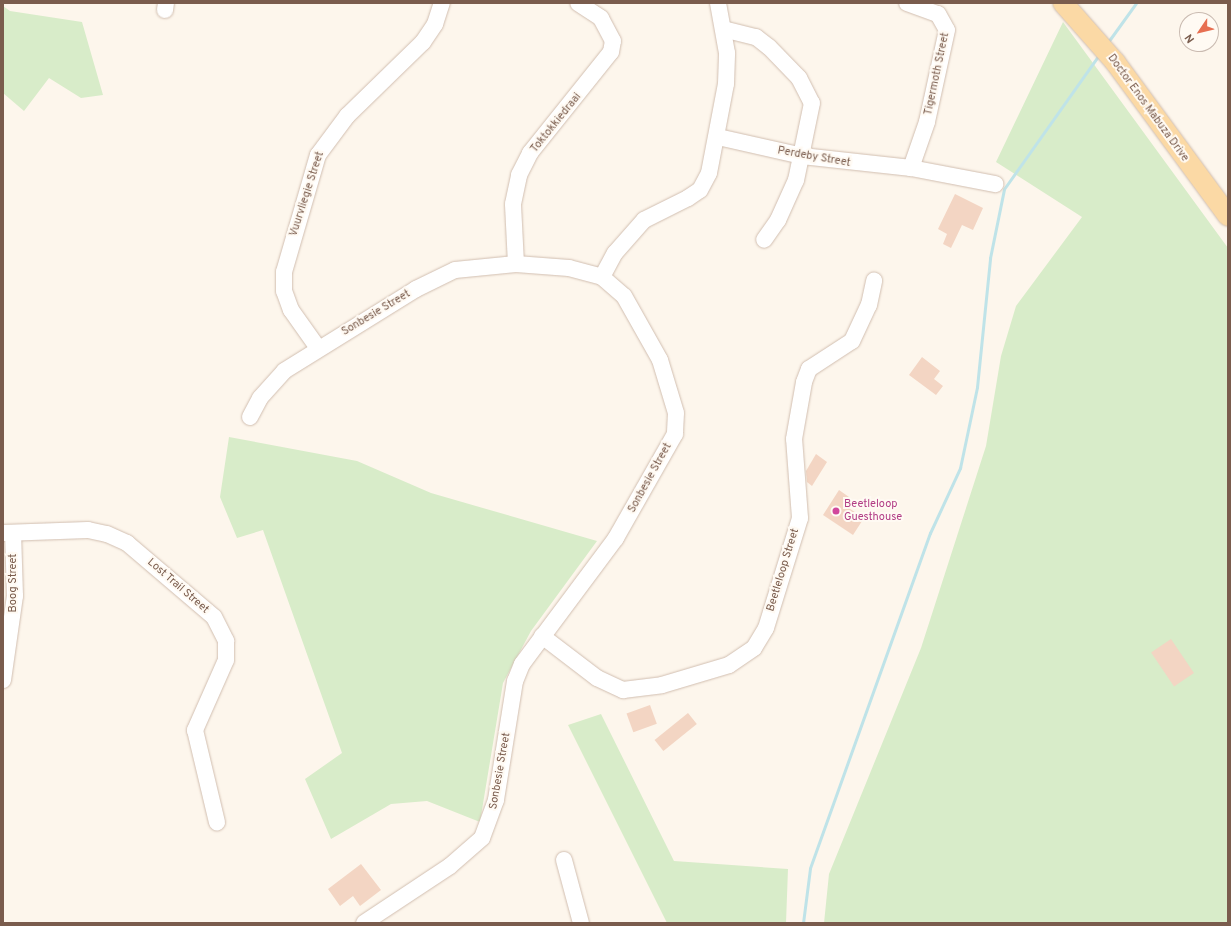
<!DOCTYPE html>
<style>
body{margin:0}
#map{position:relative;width:1231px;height:926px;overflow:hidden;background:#fdf6ec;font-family:Overpass,sans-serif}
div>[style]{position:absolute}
.green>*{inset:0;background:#d8ecc9}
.stream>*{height:3px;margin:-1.5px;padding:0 1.5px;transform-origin:1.5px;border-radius:1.5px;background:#bfe3e8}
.building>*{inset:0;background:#f3d5c3;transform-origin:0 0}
.roads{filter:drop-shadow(0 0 1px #d1beb0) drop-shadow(0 0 1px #d1beb0)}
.minor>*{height:16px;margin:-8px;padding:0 8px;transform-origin:8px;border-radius:8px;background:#fff}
.major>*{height:20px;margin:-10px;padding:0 10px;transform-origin:10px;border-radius:10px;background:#fbd9a5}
.dots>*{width:11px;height:11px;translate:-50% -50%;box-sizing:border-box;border:2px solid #fffaf3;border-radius:50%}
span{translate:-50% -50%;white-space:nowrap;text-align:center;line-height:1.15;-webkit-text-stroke:4px #fffaf3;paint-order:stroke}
.street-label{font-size:11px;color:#7a5c4d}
.hotel-label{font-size:11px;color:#b23c85}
.left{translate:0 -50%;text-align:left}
.frame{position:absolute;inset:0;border:4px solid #7a5c4d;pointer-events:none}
.north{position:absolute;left:1179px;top:12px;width:40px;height:40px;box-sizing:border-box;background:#fffaf3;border:1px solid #cabbb1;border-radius:50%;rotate:235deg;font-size:11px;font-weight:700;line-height:16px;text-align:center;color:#7a5c4d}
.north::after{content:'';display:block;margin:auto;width:14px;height:18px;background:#e76f51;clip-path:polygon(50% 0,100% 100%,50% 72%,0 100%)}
</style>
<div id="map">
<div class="green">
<i style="clip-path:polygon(3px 6px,10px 11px,82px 22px,103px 95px,81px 98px,49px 78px,24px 111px,3px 93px)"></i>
<i style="clip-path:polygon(1063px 22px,1228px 248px,1228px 923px,824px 923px,829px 874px,921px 648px,986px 446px,1001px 356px,1016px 306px,1082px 217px,996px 162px)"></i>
<i style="clip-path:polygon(229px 437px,357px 461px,431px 493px,597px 541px,531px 631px,503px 683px,480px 822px,427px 801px,391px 804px,331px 839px,305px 779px,342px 753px,263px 530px,237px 538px,220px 497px)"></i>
<i style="clip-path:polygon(601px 714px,674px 861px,788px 869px,786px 923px,667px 923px,568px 725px)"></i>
</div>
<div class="stream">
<i style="left:1108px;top:42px;width:48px;rotate:-54.3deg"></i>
<i style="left:803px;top:923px;width:55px;rotate:-82.7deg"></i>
<i style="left:810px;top:868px;width:356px;rotate:-70.3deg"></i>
<i style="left:930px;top:533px;width:72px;rotate:-65.2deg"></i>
<i style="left:960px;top:468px;width:83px;rotate:-78.1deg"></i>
<i style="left:977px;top:387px;width:130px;rotate:-84.2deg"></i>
<i style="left:990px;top:258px;width:70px;rotate:-78.5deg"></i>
<i style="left:1004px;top:189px;width:164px;rotate:-54.7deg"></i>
</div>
<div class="building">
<i style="clip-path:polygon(955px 194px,983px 208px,973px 230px,962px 225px,951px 248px,943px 244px,947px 234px,938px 229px)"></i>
<i style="clip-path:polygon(922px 357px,940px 371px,934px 379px,943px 386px,936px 395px,909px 375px)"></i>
<i style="clip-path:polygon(816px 454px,827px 462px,812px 486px,807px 482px,806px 471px)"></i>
<i style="clip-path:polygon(839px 490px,849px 497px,844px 505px,864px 518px,853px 535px,823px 515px)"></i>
<i style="left:1171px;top:639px;width:41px;height:24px;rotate:56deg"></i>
<i style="left:650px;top:705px;width:20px;height:25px;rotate:70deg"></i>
<i style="left:688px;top:713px;width:14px;height:43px;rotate:51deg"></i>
<i style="clip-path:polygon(361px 864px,381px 890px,360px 906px,353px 896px,340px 906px,328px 889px)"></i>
</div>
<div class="roads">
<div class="minor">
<i style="left:907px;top:3px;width:33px;rotate:20deg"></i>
<i style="left:938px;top:14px;width:18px;rotate:61deg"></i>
<i style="left:947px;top:30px;width:94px;rotate:102.3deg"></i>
<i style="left:927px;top:122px;width:49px;rotate:109.2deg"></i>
<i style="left:165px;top:10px;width:7px;rotate:-82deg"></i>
<i style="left:723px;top:29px;width:34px;rotate:14deg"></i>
<i style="left:756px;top:37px;width:16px;rotate:38deg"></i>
<i style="left:769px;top:47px;width:43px;rotate:45.9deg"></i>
<i style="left:799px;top:78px;width:28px;rotate:63deg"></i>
<i style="left:812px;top:103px;width:79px;rotate:101.7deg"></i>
<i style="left:796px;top:180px;width:44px;rotate:114.2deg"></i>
<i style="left:778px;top:220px;width:24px;rotate:125deg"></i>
<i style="left:718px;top:137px;width:86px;rotate:12.7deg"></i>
<i style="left:802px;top:156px;width:110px;rotate:6.3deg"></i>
<i style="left:911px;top:168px;width:86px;rotate:10.8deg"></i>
<i style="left:516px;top:264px;width:60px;rotate:-92.9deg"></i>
<i style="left:513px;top:204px;width:30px;rotate:-78deg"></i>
<i style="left:519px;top:175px;width:25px;rotate:-63deg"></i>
<i style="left:530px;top:153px;width:129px;rotate:-51.3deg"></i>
<i style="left:611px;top:52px;width:11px;rotate:-80deg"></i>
<i style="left:613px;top:41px;width:26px;rotate:-118deg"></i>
<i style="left:601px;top:18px;width:27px;rotate:-147deg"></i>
<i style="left:602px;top:277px;width:27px;rotate:-62deg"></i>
<i style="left:615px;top:253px;width:44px;rotate:-48.7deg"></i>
<i style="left:644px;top:220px;width:49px;rotate:-26.6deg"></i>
<i style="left:688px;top:198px;width:14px;rotate:-34deg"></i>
<i style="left:700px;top:190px;width:19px;rotate:-62deg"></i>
<i style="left:709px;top:173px;width:91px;rotate:-79.2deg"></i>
<i style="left:726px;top:84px;width:31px;rotate:-88deg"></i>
<i style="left:727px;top:53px;width:51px;rotate:-100.2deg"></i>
<i style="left:318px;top:348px;width:47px;rotate:-125.4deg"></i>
<i style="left:291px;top:310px;width:20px;rotate:-110deg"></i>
<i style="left:284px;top:291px;width:19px;rotate:-90deg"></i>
<i style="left:284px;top:272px;width:122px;rotate:-73.8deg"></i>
<i style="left:318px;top:155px;width:49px;rotate:-53.4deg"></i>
<i style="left:347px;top:116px;width:106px;rotate:-44.2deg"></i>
<i style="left:423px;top:42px;width:22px;rotate:-56deg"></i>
<i style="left:435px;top:24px;width:22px;rotate:-72deg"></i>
<i style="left:250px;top:417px;width:21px;rotate:-62deg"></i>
<i style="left:260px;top:398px;width:36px;rotate:-48deg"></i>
<i style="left:284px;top:371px;width:155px;rotate:-31.8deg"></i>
<i style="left:416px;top:289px;width:43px;rotate:-26deg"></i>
<i style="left:455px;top:270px;width:61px;rotate:-5.6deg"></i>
<i style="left:516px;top:264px;width:53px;rotate:4.3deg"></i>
<i style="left:569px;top:268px;width:34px;rotate:15deg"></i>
<i style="left:602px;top:277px;width:29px;rotate:41deg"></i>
<i style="left:624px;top:296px;width:73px;rotate:60.6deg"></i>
<i style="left:660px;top:360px;width:55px;rotate:73.2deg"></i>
<i style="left:676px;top:413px;width:21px;rotate:93deg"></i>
<i style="left:675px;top:434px;width:120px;rotate:119.6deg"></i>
<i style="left:616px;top:538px;width:157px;rotate:126.7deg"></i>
<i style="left:522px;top:664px;width:18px;rotate:112deg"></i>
<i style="left:515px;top:681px;width:121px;rotate:99.1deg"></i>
<i style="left:496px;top:800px;width:40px;rotate:110.2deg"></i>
<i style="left:482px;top:838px;width:43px;rotate:138.8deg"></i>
<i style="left:450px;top:866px;width:103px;rotate:146.5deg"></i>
<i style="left:3px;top:533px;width:85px;rotate:-2deg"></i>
<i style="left:88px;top:530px;width:19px;rotate:12deg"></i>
<i style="left:107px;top:534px;width:22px;rotate:24deg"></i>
<i style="left:127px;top:543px;width:114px;rotate:40.4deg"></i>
<i style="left:214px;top:617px;width:27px;rotate:63deg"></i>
<i style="left:226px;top:641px;width:19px;rotate:90deg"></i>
<i style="left:226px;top:660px;width:77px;rotate:113.9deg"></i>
<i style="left:195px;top:730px;width:95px;rotate:76.6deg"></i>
<i style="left:542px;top:636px;width:69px;rotate:37.4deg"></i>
<i style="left:597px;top:678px;width:29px;rotate:25deg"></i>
<i style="left:623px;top:690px;width:39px;rotate:-7deg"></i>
<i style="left:662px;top:685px;width:70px;rotate:-16.6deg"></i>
<i style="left:729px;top:665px;width:30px;rotate:-34deg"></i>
<i style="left:754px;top:648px;width:23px;rotate:-59deg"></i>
<i style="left:766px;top:628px;width:115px;rotate:-72.8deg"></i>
<i style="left:800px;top:518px;width:79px;rotate:-94.3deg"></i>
<i style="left:794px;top:439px;width:58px;rotate:-80deg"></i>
<i style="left:804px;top:382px;width:14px;rotate:-69deg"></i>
<i style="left:809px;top:369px;width:51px;rotate:-33.1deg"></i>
<i style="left:852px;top:341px;width:40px;rotate:-65deg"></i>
<i style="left:869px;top:305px;width:25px;rotate:-78deg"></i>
<i style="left:3px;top:680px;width:85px;rotate:-81.9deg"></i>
<i style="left:15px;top:596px;width:62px;rotate:-91.8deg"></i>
<i style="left:564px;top:860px;width:65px;rotate:74.9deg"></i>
</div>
<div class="major">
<i style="left:1063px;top:3px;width:79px;rotate:48.6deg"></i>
<i style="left:1115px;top:62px;width:191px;rotate:53.7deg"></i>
</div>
</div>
<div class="dots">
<i style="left:836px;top:511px;background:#d1479c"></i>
</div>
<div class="street-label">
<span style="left:937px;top:74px;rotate:-78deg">Tigermoth Street</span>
<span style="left:1148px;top:108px;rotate:54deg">Doctor Enos Mabuza Drive</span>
<span style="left:556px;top:123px;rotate:-51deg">Toktokkiedraai</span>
<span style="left:814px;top:157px;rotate:10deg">Perdeby Street</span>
<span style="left:307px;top:194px;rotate:-72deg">Vuurvliegie Street</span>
<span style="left:376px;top:313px;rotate:-31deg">Sonbesie Street</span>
<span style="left:650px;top:478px;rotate:-61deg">Sonbesie Street</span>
<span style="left:783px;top:570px;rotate:-73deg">Beetleloop Street</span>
<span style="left:13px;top:583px;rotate:-90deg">Boog Street</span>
<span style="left:178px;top:586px;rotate:41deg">Lost Trail Street</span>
<span style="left:500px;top:771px;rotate:-80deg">Sonbesie Street</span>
</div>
<div class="hotel-label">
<span class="left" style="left:844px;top:511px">Beetleloop<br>Guesthouse</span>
</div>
<div class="frame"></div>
<div class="north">N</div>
</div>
